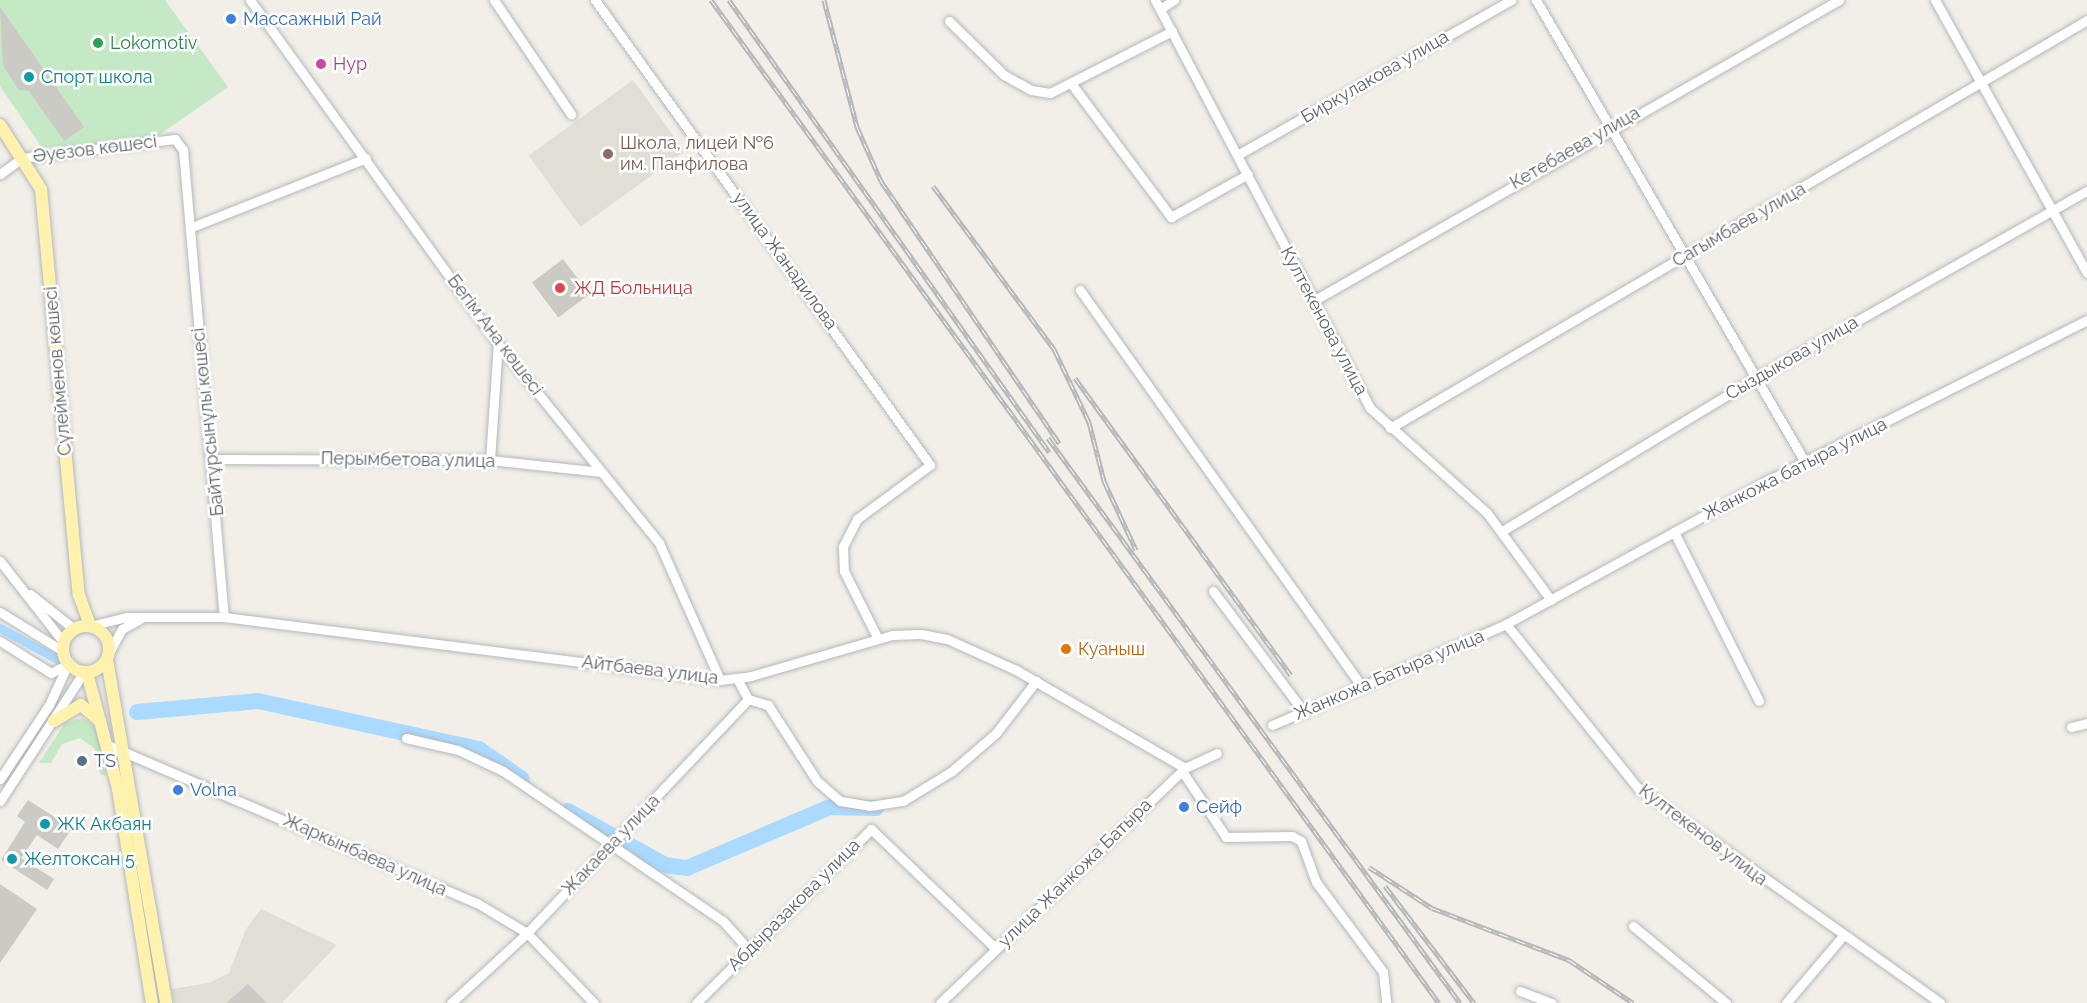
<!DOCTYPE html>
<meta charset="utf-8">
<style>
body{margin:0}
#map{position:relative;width:2087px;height:1003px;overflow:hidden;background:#f1efe8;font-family:Raleway,sans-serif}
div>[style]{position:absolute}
.education>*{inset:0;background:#e1ded6;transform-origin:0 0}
.green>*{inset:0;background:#c5e8c5}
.canal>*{height:9px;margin:-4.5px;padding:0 4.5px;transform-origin:4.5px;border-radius:4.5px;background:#aadaff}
.river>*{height:16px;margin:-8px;padding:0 8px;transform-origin:8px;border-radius:8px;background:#aadaff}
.building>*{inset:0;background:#cccac5;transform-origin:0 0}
.roads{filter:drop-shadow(0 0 2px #b5b8bc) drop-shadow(0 0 2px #b5b8bc)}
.minor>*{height:9px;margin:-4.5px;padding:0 4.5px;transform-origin:4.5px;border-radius:4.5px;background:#fff}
.major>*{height:12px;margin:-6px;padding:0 6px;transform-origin:6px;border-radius:6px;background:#fff2af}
.major>.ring{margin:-6px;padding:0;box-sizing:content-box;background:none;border:12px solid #fff2af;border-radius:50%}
.rail>*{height:5px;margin-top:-2.5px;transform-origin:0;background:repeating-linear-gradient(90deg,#fff 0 9px,#b6b7b8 0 18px);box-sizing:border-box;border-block:2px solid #b6b7b8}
.dots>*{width:16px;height:16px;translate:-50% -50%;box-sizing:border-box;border:3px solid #fff;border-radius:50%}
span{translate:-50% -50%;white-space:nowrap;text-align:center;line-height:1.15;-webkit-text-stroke:5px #fff;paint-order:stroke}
.shop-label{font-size:18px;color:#366cbe}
.left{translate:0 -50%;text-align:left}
.leisure-label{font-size:18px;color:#27864d}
.hotel-label{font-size:18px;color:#b23c85}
.culture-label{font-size:18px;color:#0d838f}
.street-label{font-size:18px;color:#5f6368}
.education-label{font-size:18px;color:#785e54}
.health-label{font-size:18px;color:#be3a42}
.food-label{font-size:18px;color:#c56008}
.service-label{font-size:18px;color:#4e5e75}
</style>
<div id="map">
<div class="education">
<i style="left:633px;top:80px;width:88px;height:129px;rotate:54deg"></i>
<i style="clip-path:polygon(261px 909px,337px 945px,282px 1003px,174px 1003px,172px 989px,209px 983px,229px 973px,246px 929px)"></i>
</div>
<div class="green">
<i style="clip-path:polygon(0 0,165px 0,228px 87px,152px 140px,42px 148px,0 86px)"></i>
<i style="clip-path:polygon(82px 718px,96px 727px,106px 776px,100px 774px,95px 749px,80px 738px,62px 744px,51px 763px,39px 763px,65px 723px)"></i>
</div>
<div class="canal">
<i style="left:0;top:628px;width:65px;rotate:28.5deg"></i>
</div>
<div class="river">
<i style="left:137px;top:712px;width:121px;rotate:-5.2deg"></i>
<i style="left:258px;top:701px;width:226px;rotate:12.3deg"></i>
<i style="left:479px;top:749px;width:52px;rotate:34.9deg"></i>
<i style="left:568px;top:811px;width:111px;rotate:29.1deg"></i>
<i style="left:665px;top:865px;width:22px;rotate:8deg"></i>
<i style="left:687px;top:868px;width:155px;rotate:-23.1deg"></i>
<i style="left:830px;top:807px;width:46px;rotate:1.2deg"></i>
</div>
<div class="building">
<i style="clip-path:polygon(0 7px,84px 127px,64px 141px,29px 91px,19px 90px,3px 66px)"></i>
<i style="left:563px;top:259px;width:44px;height:39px;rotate:53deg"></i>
<i style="clip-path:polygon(28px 800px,72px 828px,58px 849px,37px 835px,21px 858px,54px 879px,47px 890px,1px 860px,25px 822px,17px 816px)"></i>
<i style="clip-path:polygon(0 884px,37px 909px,0 963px)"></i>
<i style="clip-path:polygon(248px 984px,267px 1003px,226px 1003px)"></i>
</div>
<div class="roads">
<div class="minor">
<i style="left:250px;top:0;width:424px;rotate:54.2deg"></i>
<i style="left:498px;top:344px;width:256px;rotate:51deg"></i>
<i style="left:659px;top:543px;width:150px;rotate:66deg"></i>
<i style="left:494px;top:0;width:138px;rotate:56deg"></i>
<i style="left:595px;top:0;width:573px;rotate:54.23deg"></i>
<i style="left:930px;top:465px;width:91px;rotate:143.5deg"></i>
<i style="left:857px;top:519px;width:30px;rotate:117deg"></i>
<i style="left:843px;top:546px;width:25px;rotate:88deg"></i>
<i style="left:844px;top:571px;width:76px;rotate:63.4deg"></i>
<i style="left:1155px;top:0;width:461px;rotate:62.2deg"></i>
<i style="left:1370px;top:408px;width:157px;rotate:41.9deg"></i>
<i style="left:1487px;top:513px;width:108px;rotate:53.7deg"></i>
<i style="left:1536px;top:0;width:535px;rotate:59.79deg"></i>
<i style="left:1935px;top:0;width:312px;rotate:60.9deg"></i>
<i style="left:1160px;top:9px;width:17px;rotate:-33deg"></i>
<i style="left:949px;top:21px;width:77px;rotate:44.5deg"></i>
<i style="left:1004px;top:75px;width:31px;rotate:29deg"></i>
<i style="left:1031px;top:90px;width:19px;rotate:9deg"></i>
<i style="left:1050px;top:93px;width:137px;rotate:-26.9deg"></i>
<i style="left:1073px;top:86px;width:164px;rotate:53.2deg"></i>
<i style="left:1171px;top:217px;width:88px;rotate:-29.2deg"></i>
<i style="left:1239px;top:154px;width:313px;rotate:-29.5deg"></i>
<i style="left:0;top:174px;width:27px;rotate:-36deg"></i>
<i style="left:22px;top:158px;width:154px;rotate:-7.1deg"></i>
<i style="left:175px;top:139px;width:14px;rotate:54deg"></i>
<i style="left:183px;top:150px;width:469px;rotate:85deg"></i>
<i style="left:192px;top:227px;width:187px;rotate:-21.6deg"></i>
<i style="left:1080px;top:290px;width:486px;rotate:54.6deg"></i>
<i style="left:1313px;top:301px;width:606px;rotate:-29.78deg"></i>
<i style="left:1390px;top:428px;width:808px;rotate:-30.34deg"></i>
<i style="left:214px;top:459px;width:276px;rotate:0.2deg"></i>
<i style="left:490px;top:460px;width:112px;rotate:6.2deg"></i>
<i style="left:490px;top:460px;width:116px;rotate:-86.1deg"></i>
<i style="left:1502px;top:531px;width:297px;rotate:-31.1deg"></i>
<i style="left:1756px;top:378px;width:380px;rotate:-29.5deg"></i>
<i style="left:1674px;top:532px;width:189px;rotate:63.3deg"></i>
<i style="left:0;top:561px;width:104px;rotate:52deg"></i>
<i style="left:1213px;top:591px;width:151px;rotate:53.1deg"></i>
<i style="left:30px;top:594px;width:56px;rotate:38.5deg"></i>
<i style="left:0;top:612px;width:74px;rotate:31.8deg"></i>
<i style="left:1506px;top:624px;width:211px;rotate:51.2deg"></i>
<i style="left:1638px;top:788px;width:371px;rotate:35.4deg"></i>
<i style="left:90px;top:626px;width:38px;rotate:-14deg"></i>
<i style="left:127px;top:617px;width:97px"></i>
<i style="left:224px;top:617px;width:500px;rotate:7.2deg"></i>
<i style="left:720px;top:680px;width:31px;rotate:-7deg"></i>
<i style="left:751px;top:676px;width:147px;rotate:-16.2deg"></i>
<i style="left:892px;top:635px;width:29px;rotate:-2deg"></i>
<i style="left:921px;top:634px;width:26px;rotate:11deg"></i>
<i style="left:947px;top:639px;width:76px;rotate:24.2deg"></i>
<i style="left:1016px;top:670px;width:195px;rotate:30.1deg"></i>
<i style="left:0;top:641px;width:60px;rotate:32.1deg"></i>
<i style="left:51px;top:673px;width:19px;rotate:-28deg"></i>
<i style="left:109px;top:653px;width:27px;rotate:-62deg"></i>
<i style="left:122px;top:629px;width:21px;rotate:-29deg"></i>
<i style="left:748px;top:699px;width:21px;rotate:17deg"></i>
<i style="left:768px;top:705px;width:90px;rotate:57.2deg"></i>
<i style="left:817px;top:781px;width:30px;rotate:41deg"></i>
<i style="left:840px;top:801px;width:30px;rotate:9deg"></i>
<i style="left:870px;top:806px;width:33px;rotate:-9deg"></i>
<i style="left:903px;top:801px;width:57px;rotate:-31.5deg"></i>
<i style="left:952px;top:771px;width:58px;rotate:-40.8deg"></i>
<i style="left:996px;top:733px;width:66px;rotate:-52.4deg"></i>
<i style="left:1272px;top:725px;width:255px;rotate:-23.3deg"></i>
<i style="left:1506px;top:624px;width:298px;rotate:-28.7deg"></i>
<i style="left:1767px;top:481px;width:358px;rotate:-26.7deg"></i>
<i style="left:2071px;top:727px;width:16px;rotate:-14deg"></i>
<i style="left:406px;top:738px;width:53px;rotate:13deg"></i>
<i style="left:458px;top:750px;width:50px;rotate:25deg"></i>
<i style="left:503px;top:771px;width:266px;rotate:34.3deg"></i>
<i style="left:723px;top:921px;width:39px;rotate:48deg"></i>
<i style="left:110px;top:746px;width:399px;rotate:23.2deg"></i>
<i style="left:477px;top:903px;width:58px;rotate:31deg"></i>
<i style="left:527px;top:933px;width:97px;rotate:46.3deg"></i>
<i style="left:1182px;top:771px;width:79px;rotate:56.3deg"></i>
<i style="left:1226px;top:837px;width:66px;rotate:-0.9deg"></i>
<i style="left:1292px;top:836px;width:10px;rotate:29deg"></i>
<i style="left:1301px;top:841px;width:44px;rotate:69.9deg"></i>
<i style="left:1316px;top:882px;width:112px;rotate:53.3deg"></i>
<i style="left:1383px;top:972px;width:31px;rotate:84deg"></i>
<i style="left:0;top:779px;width:89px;rotate:-56.5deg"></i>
<i style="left:49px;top:705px;width:45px;rotate:-65.1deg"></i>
<i style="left:0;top:801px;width:153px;rotate:-57deg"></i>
<i style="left:1633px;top:926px;width:121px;rotate:39.6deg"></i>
<i style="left:1520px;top:991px;width:34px;rotate:21deg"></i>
<i style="left:451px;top:1003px;width:103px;rotate:-42.6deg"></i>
<i style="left:527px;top:933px;width:322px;rotate:-46.6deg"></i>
<i style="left:748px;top:699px;width:24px;rotate:-118deg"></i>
<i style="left:696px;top:1003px;width:247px;rotate:-44.8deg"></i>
<i style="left:871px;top:829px;width:173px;rotate:43.8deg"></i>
<i style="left:940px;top:1003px;width:339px;rotate:-43.8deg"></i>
<i style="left:1185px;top:768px;width:35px;rotate:-25deg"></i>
<i style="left:1786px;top:1003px;width:87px;rotate:-49.7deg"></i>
</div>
<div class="major">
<i style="left:0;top:125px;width:76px;rotate:57.4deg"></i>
<i style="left:41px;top:189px;width:408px;rotate:84.7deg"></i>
<i style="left:79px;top:595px;width:33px;rotate:70deg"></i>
<i class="ring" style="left:63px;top:626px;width:34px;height:34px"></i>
<i style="left:107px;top:660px;width:348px;rotate:80.2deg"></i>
<i style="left:87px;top:673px;width:120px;rotate:75deg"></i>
<i style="left:118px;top:789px;width:217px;rotate:81deg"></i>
<i style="left:54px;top:721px;width:31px;rotate:-31deg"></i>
<i style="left:81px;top:705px;width:25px;rotate:40deg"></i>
</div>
</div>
<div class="rail">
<i style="left:711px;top:0;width:1239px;rotate:54.03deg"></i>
<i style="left:729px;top:0;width:554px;rotate:54.7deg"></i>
<i style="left:824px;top:0;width:131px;rotate:75.4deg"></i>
<i style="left:857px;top:127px;width:59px;rotate:66deg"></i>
<i style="left:881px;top:181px;width:317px;rotate:55.8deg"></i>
<i style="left:933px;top:186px;width:203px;rotate:53.4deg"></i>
<i style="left:1054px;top:349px;width:81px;rotate:64.4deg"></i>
<i style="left:1089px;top:422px;width:61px;rotate:75.7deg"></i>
<i style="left:1104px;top:481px;width:76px;rotate:65.1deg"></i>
<i style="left:1075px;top:378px;width:367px;rotate:54deg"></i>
<i style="left:1048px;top:438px;width:699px;rotate:53.9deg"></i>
<i style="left:1369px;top:867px;width:75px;rotate:33.1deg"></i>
<i style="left:1432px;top:908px;width:147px;rotate:20.8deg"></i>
<i style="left:1569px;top:960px;width:77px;rotate:33.9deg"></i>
<i style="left:1385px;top:886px;width:147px;rotate:52.7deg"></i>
</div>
<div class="dots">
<i style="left:231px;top:19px;background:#3f7fe0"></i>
<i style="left:98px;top:43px;background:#2e9e5b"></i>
<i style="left:321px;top:64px;background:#d1479c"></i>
<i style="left:29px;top:77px;background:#0f9aa8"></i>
<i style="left:608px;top:154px;background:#8d6e63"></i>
<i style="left:560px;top:288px;background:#e0444e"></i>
<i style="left:1066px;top:649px;background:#e8710a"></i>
<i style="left:82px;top:761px;background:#5c6f8a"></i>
<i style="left:178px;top:790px;background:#3f7fe0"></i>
<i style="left:1184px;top:807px;background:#3f7fe0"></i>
<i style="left:45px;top:824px;background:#0f9aa8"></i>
<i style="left:12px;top:859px;background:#0f9aa8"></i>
</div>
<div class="shop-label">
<span class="left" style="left:243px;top:19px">Массажный Рай</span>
<span class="left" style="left:190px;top:790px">Volna</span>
<span class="left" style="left:1196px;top:807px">Сейф</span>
</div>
<div class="leisure-label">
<span class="left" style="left:110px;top:43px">Lokomotiv</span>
</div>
<div class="hotel-label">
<span class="left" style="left:333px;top:64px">Нур</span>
</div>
<div class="culture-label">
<span class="left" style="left:41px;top:77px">Спорт школа</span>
<span class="left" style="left:57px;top:824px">ЖК Акбаян</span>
<span class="left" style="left:24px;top:859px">Желтоксан 5</span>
</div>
<div class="street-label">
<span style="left:1375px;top:77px;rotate:-30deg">Биркулакова улица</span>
<span style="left:1575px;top:148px;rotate:-30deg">Кетебаева улица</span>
<span style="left:95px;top:149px;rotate:-7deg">Әуезов көшесі</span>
<span style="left:1739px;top:225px;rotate:-30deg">Сагымбаев улица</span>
<span style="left:785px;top:261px;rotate:54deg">улица Жанадилова</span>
<span style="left:1324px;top:321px;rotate:62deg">Култекенова улица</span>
<span style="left:495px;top:335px;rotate:53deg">Бегім Ана көшесі</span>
<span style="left:1792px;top:358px;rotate:-30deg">Сыздыкова улица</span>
<span style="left:58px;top:371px;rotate:-95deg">Сүлейменов көшесі</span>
<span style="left:208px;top:422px;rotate:-96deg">Байтұрсынұлы көшесі</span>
<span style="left:408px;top:460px;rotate:1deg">Перымбетова улица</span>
<span style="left:1795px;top:469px;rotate:-27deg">Жанкожа батыра улица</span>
<span style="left:650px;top:670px;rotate:7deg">Айтбаева улица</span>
<span style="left:1389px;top:675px;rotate:-23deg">Жанкожа Батыра улица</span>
<span style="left:1703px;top:835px;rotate:37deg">Култекенов улица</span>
<span style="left:611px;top:845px;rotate:-46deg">Жакаева улица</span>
<span style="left:365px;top:855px;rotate:24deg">Жаркынбаева улица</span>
<span style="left:1075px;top:873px;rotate:-44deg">улица Жанкожа Батыра</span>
<span style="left:794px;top:905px;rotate:-45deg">Абдыразакова улица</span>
</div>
<div class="education-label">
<span class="left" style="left:620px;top:154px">Школа, лицей №6<br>им. Панфилова</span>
</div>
<div class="health-label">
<span class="left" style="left:574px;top:288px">ЖД Больница</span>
</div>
<div class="food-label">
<span class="left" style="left:1078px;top:649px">Куаныш</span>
</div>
<div class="service-label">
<span class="left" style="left:94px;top:761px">TS</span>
</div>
</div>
